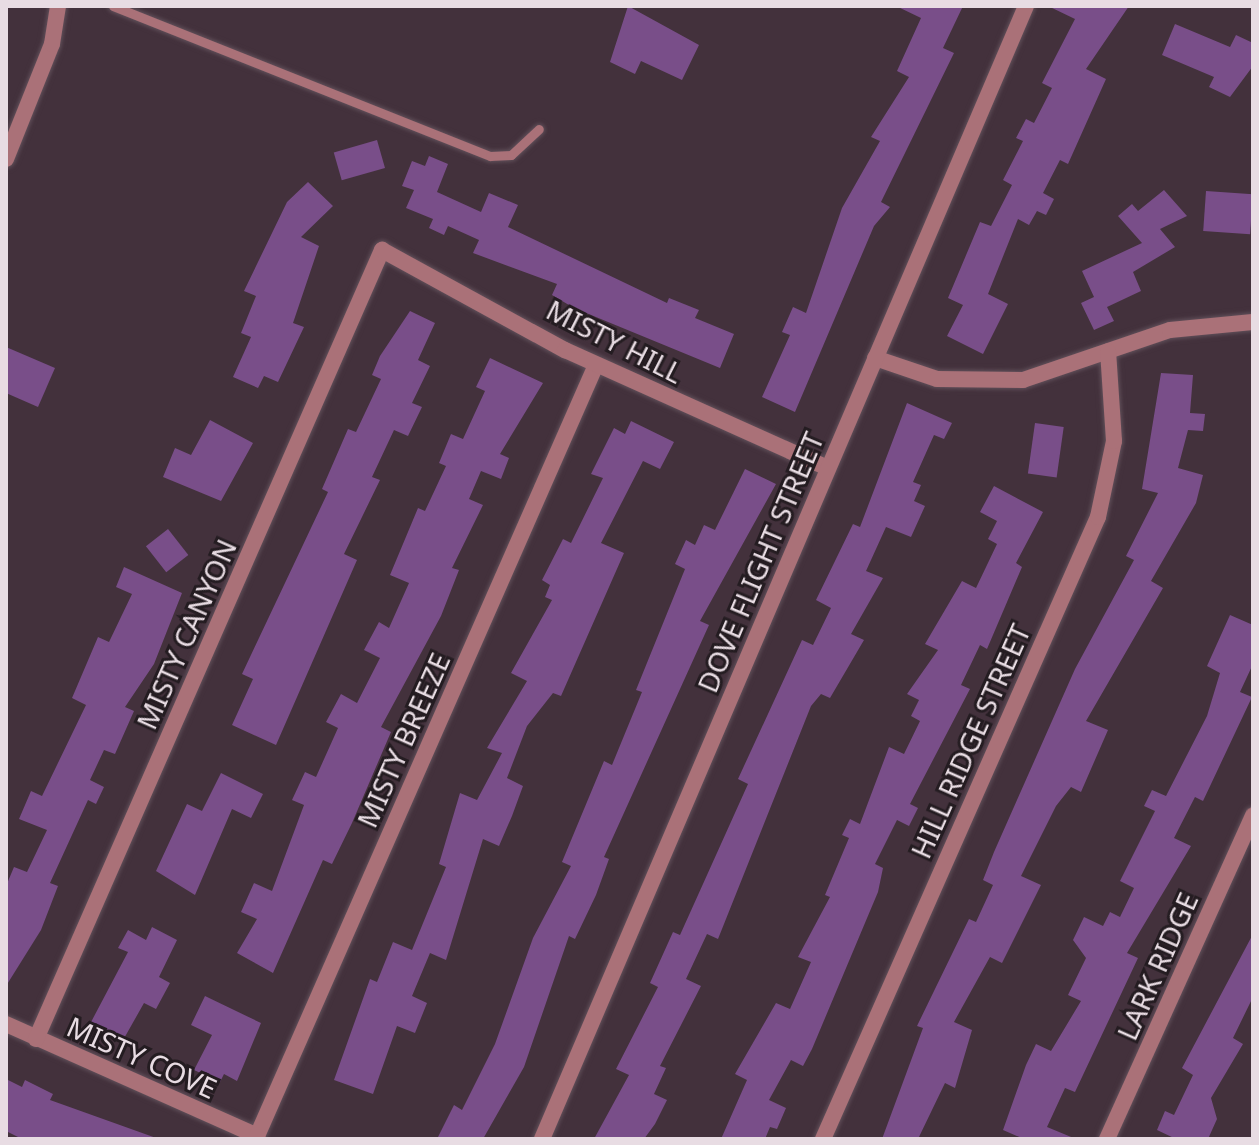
<!DOCTYPE html>
<style>
body{margin:0}
#map{position:relative;width:1259px;height:1145px;overflow:hidden;background:#43313c;font-family:"Noto Sans",sans-serif}
div>[style]{position:absolute}
.building>*{inset:0;background:#794e89;transform-origin:0 0}
.roads{filter:drop-shadow(0 0 2px #61505a) drop-shadow(0 0 2px #61505a)}
.service>*{height:9px;margin:-4.5px;padding:0 4.5px;transform-origin:4.5px;border-radius:4.5px;background:#aa7178}
.minor>*{height:16px;margin:-8px;padding:0 8px;transform-origin:8px;border-radius:8px;background:#aa7178}
span{translate:-50% -50%;white-space:nowrap;text-align:center;line-height:1.15;-webkit-text-stroke:6px #241c21;paint-order:stroke}
.street-label{font-size:28px;color:#e8dce3}
.frame{position:absolute;inset:0;border:8px solid #e8dce3;pointer-events:none}
</style>
<div id="map">
<div class="building">
<i style="clip-path:polygon(628px 6px,699px 45px,682px 80px,641px 61px,635px 74px,610px 62px)"></i>
<i style="clip-path:polygon(896px 6px,963px 6px,943px 48px,954px 53px,881px 202px,890px 207px,874px 226px,795px 412px,762px 397px,790px 335px,782px 332px,793px 307px,806px 313px,842px 208px,880px 141px,871px 137px,909px 77px,897px 71px,921px 18px)"></i>
<i style="clip-path:polygon(1048px 6px,1129px 6px,1086px 69px,1106px 79px,1068px 164px,1060px 160px,1043px 193px,1054px 199px,1046px 215px,1037px 211px,1029px 225px,1018px 219px,988px 294px,1008px 304px,983px 354px,947px 336px,963px 305px,948px 298px,980px 222px,991px 226px,1012px 185px,1003px 180px,1023px 141px,1016px 138px,1026px 119px,1034px 123px,1052px 88px,1042px 83px,1075px 19px)"></i>
<i style="clip-path:polygon(1175px 24px,1230px 47px,1236px 35px,1253px 43px,1253px 66px,1230px 97px,1209px 87px,1214px 77px,1162px 55px)"></i>
<i style="left:377px;top:140px;width:29px;height:45px;rotate:74deg"></i>
<i style="clip-path:polygon(429px 156px,448px 164px,437px 192px,481px 212px,489px 193px,518px 205px,508px 227px,667px 303px,669px 298px,699px 310px,695px 318px,734px 334px,720px 368px,574px 308px,552px 295px,557px 284px,473px 253px,479px 240px,448px 226px,444px 235px,429px 228px,433px 219px,406px 208px,414px 190px,402px 186px,412px 161px,425px 166px)"></i>
<i style="clip-path:polygon(308px 182px,333px 206px,301px 237px,319px 246px,293px 323px,304px 327px,278px 382px,264px 376px,258px 388px,233px 377px,251px 337px,241px 333px,256px 296px,244px 291px,287px 202px)"></i>
<i style="clip-path:polygon(1164px 190px,1187px 216px,1160px 229px,1175px 247px,1133px 272px,1141px 291px,1107px 307px,1114px 321px,1094px 330px,1081px 303px,1094px 297px,1082px 271px,1142px 243px,1118px 216px,1132px 204px,1138px 211px)"></i>
<i style="left:1206px;top:191px;width:47px;height:40px;rotate:4deg"></i>
<i style="clip-path:polygon(410px 311px,435px 323px,418px 360px,430px 366px,412px 403px,422px 407px,408px 436px,394px 430px,372px 477px,380px 480px,344px 554px,357px 560px,276px 745px,232px 725px,253px 679px,242px 674px,328px 492px,322px 489px,348px 429px,356px 432px,381px 379px,372px 375px,380px 356px)"></i>
<i style="clip-path:polygon(6px 347px,55px 368px,38px 407px,6px 393px)"></i>
<i style="clip-path:polygon(490px 358px,543px 383px,500px 454px,509px 458px,501px 479px,481px 471px,469px 499px,483px 505px,452px 568px,459px 570px,441px 616px,381px 727px,391px 732px,352px 823px,332px 864px,323px 860px,273px 973px,237px 953px,257px 919px,241px 912px,254px 883px,272px 891px,304px 805px,292px 800px,305px 772px,316px 777px,338px 728px,326px 722px,341px 694px,357px 703px,380px 658px,364px 650px,379px 622px,389px 628px,409px 583px,390px 575px,418px 508px,425px 511px,446px 466px,439px 463px,451px 434px,463px 439px,485px 391px,476px 387px)"></i>
<i style="clip-path:polygon(1161px 373px,1193px 375px,1190px 413px,1205px 414px,1203px 431px,1188px 430px,1178px 468px,1203px 475px,1196px 503px,1151px 581px,1163px 588px,1086px 721px,1108px 730px,1081px 792px,1071px 787px,1056px 806px,1021px 876px,1041px 885px,1002px 963px,990px 957px,954px 1022px,972px 1030px,955px 1088px,945px 1083px,918px 1139px,882px 1139px,923px 1028px,917px 1026px,969px 919px,976px 922px,993px 885px,983px 880px,994px 852px,1075px 669px,1134px 560px,1126px 556px,1158px 493px,1142px 489px)"></i>
<i style="clip-path:polygon(907px 403px,952px 423px,944px 439px,934px 435px,913px 482px,921px 485px,914px 501px,925px 506px,911px 537px,886px 527px,866px 571px,883px 578px,851px 634px,864px 640px,830px 698px,821px 694px,811px 706px,718px 939px,707px 934px,686px 979px,701px 986px,660px 1066px,666px 1068px,654px 1094px,667px 1100px,655px 1124px,644px 1139px,594px 1139px,629px 1075px,616px 1069px,658px 987px,650px 983px,673px 932px,680px 935px,748px 784px,738px 779px,802px 640px,813px 645px,831px 608px,816px 600px,853px 524px,860px 527px)"></i>
<i style="clip-path:polygon(210px 420px,253px 443px,221px 501px,163px 477px,175px 448px,191px 455px)"></i>
<i style="clip-path:polygon(631px 421px,674px 442px,660px 469px,643px 461px,601px 543px,624px 553px,561px 696px,553px 693px,527px 726px,507px 778px,523px 786px,512px 816px,499px 846px,483px 839px,446px 960px,430px 953px,412px 996px,427px 1003px,415px 1033px,397px 1026px,373px 1094px,334px 1080px,370px 979px,377px 982px,393px 942px,412px 950px,446px 867px,439px 864px,460px 793px,477px 800px,502px 753px,487px 748px,527px 681px,511px 673px,552px 600px,545px 597px,550px 585px,542px 580px,563px 539px,571px 543px,603px 478px,591px 474px,614px 428px,625px 434px)"></i>
<i style="left:1035px;top:423px;width:29px;height:51px;rotate:8deg"></i>
<i style="clip-path:polygon(745px 469px,776px 484px,700px 621px,709px 625px,604px 857px,609px 859px,596px 895px,575px 939px,569px 936px,524px 1067px,483px 1139px,437px 1139px,454px 1105px,462px 1110px,495px 1044px,533px 938px,571px 866px,562px 862px,604px 761px,612px 765px,642px 692px,636px 690px,685px 569px,675px 564px,686px 540px,695px 545px,704px 525px,715px 530px)"></i>
<i style="clip-path:polygon(994px 486px,1043px 512px,1016px 563px,1022px 567px,987px 649px,980px 645px,961px 685px,970px 689px,910px 804px,918px 808px,909px 826px,897px 820px,875px 864px,883px 868px,878px 892px,812px 1049px,803px 1066px,791px 1060px,769px 1100px,786px 1108px,777px 1129px,770px 1127px,765px 1139px,721px 1139px,747px 1080px,735px 1074px,776px 1003px,790px 1009px,811px 962px,798px 957px,830px 897px,825px 895px,849px 838px,842px 835px,850px 819px,860px 824px,889px 747px,904px 754px,920px 721px,911px 716px,919px 700px,907px 694px,938px 650px,925px 644px,962px 581px,976px 588px,997px 544px,988px 539px,997px 521px,980px 512px)"></i>
<i style="left:168px;top:529px;width:33px;height:28px;rotate:52deg"></i>
<i style="clip-path:polygon(124px 567px,182px 593px,154px 664px,125px 707px,134px 711px,115px 754px,104px 750px,90px 780px,104px 787px,96px 804px,88px 800px,50px 883px,58px 886px,41px 930px,6px 986px,6px 886px,14px 867px,27px 872px,47px 830px,19px 819px,31px 791px,42px 796px,86px 705px,72px 698px,98px 637px,109px 642px,132px 594px,116px 587px)"></i>
<i style="clip-path:polygon(1230px 615px,1253px 625px,1253px 664px,1240px 692px,1252px 697px,1203px 801px,1195px 797px,1174px 838px,1191px 846px,1127px 953px,1138px 958px,1075px 1092px,1065px 1088px,1047px 1127px,1076px 1139px,1024px 1139px,1003px 1130px,1026px 1065px,1036px 1044px,1051px 1051px,1081px 1001px,1068px 995px,1086px 958px,1073px 940px,1084px 917px,1103px 926px,1110px 912px,1120px 917px,1134px 888px,1120px 881px,1155px 811px,1144px 806px,1152px 790px,1166px 796px,1207px 716px,1220px 673px,1207px 666px)"></i>
<i style="clip-path:polygon(221px 773px,263px 794px,251px 818px,232px 809px,195px 895px,156px 871px,187px 804px,202px 811px)"></i>
<i style="clip-path:polygon(152px 927px,177px 940px,159px 977px,170px 983px,156px 1009px,144px 1003px,122px 1042px,90px 1024px,128px 952px,118px 948px,128px 930px,146px 940px)"></i>
<i style="clip-path:polygon(1253px 934px,1253px 997px,1233px 1038px,1243px 1044px,1211px 1098px,1217px 1119px,1208px 1139px,1176px 1139px,1157px 1130px,1165px 1111px,1174px 1115px,1193px 1075px,1182px 1068px)"></i>
<i style="clip-path:polygon(205px 996px,261px 1023px,237px 1081px,224px 1074px,220px 1082px,194px 1070px,212px 1035px,191px 1025px)"></i>
<i style="clip-path:polygon(6px 1079px,22px 1087px,25px 1080px,53px 1094px,50px 1100px,159px 1139px,22px 1139px,6px 1131px)"></i>
</div>
<div class="roads">
<div class="service">
<i style="left:113px;top:6px;width:406px;rotate:21.7deg"></i>
<i style="left:490px;top:156px;width:21px;rotate:-3deg"></i>
<i style="left:511px;top:155px;width:38px;rotate:-43deg"></i>
</div>
<div class="minor">
<i style="left:6px;top:159px;width:124px;rotate:-68.2deg"></i>
<i style="left:52px;top:44px;width:38px;rotate:-81deg"></i>
<i style="left:875px;top:358px;width:65px;rotate:18.7deg"></i>
<i style="left:937px;top:379px;width:86px;rotate:0.7deg"></i>
<i style="left:1023px;top:380px;width:155px;rotate:-18.8deg"></i>
<i style="left:1170px;top:330px;width:83px;rotate:-5.5deg"></i>
<i style="left:6px;top:1024px;width:275px;rotate:24deg"></i>
<i style="left:257px;top:1136px;width:842px;rotate:-66.27deg"></i>
<i style="left:36px;top:1039px;width:862px;rotate:-66.32deg"></i>
<i style="left:382px;top:250px;width:209px;rotate:28.7deg"></i>
<i style="left:565px;top:350px;width:288px;rotate:24.2deg"></i>
<i style="left:542px;top:1139px;width:1232px;rotate:-66.87deg"></i>
<i style="left:823px;top:1139px;width:680px;rotate:-66.15deg"></i>
<i style="left:1098px;top:517px;width:78px;rotate:-78.1deg"></i>
<i style="left:1114px;top:441px;width:90px;rotate:-93.8deg"></i>
<i style="left:1107px;top:1139px;width:355px;rotate:-65.7deg"></i>
</div>
</div>
<div class="street-label">
<span style="left:615px;top:341px;rotate:27deg">MISTY HILL</span>
<span style="left:760px;top:562px;rotate:-67deg">DOVE FLIGHT STREET</span>
<span style="left:186px;top:634px;rotate:-66deg">MISTY CANYON</span>
<span style="left:403px;top:740px;rotate:-66deg">MISTY BREEZE</span>
<span style="left:970px;top:741px;rotate:-66deg">HILL RIDGE STREET</span>
<span style="left:1157px;top:966px;rotate:-66deg">LARK RIDGE</span>
<span style="left:142px;top:1057px;rotate:24deg">MISTY COVE</span>
</div>
<div class="frame"></div>
</div>
